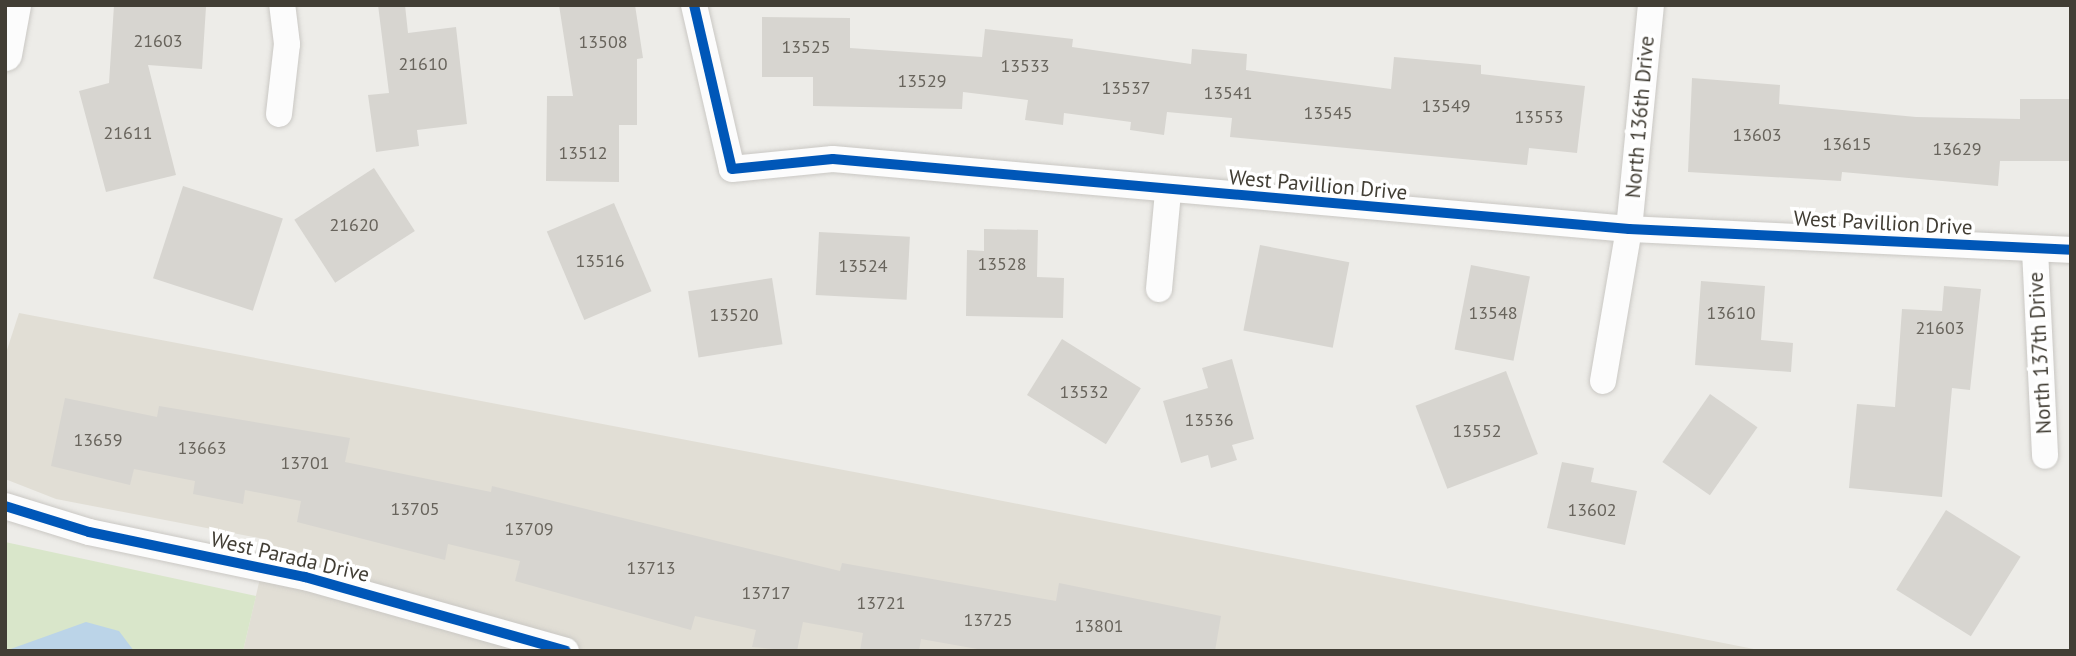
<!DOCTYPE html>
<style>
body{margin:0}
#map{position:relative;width:2076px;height:656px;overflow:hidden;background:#edece8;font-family:"PT Sans",sans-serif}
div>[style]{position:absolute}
.residential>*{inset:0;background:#e1ded5}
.green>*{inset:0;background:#d9e6ca}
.water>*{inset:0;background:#bbd4e8}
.building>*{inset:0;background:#d7d5d0;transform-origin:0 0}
.roads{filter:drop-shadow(0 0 2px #cac8c4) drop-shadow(0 0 2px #cac8c4)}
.minor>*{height:26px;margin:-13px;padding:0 13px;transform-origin:13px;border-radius:13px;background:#fcfcfc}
.tertiary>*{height:33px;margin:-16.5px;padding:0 16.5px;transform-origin:16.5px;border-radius:16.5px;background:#fcfcfc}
.cycleway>*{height:10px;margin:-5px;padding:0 5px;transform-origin:5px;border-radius:5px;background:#0057b8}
span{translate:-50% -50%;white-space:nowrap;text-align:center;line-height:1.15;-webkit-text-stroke:7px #fff;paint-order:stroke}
.number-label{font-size:18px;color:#68645c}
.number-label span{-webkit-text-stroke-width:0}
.street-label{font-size:21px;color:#423e35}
.frame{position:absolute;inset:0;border:7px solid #423e35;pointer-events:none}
</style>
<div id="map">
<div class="residential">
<i style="clip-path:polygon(19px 313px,907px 482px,1764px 651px,243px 651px,269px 540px,56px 499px,5px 479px,5px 356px)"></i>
</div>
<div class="green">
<i style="clip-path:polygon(5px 542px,256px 596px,243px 651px,5px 651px)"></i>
</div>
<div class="water">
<i style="clip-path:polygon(86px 622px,119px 631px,134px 651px,5px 651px)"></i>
</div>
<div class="building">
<i style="clip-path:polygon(114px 5px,206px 7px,202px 69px,148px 65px,176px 175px,106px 192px,79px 91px,109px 83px)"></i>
<i style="clip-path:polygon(378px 5px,405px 5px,408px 33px,456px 27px,467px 124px,417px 130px,419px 146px,376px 152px,368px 95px,389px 93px)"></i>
<i style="clip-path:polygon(559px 5px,635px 5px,643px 58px,637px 59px,637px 125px,619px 125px,619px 182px,546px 181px,547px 96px,573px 96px)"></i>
<i style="clip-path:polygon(762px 17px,850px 18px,850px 48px,982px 57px,985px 29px,1073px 39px,1072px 47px,1191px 64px,1192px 49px,1247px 54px,1246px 70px,1391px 89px,1394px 57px,1481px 65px,1481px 74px,1585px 86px,1577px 153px,1529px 148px,1527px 165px,1230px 137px,1232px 118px,1167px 112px,1164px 135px,1130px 130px,1131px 122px,1064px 113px,1063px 125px,1025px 120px,1028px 100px,963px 92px,962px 109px,813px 106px,813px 77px,762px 77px)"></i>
<i style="clip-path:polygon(1692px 78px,1780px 85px,1779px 104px,1916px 117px,2020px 119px,2020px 99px,2071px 99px,2071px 161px,2000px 161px,1998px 186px,1842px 172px,1841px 181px,1688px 172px)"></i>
<i style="left:374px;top:168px;width:75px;height:95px;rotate:57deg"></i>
<i style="left:183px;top:186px;width:105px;height:97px;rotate:18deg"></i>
<i style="left:614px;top:203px;width:96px;height:73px;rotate:67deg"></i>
<i style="clip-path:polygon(984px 229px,1038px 230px,1037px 277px,1064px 278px,1063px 318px,966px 316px,967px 250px,984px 251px)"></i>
<i style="left:819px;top:232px;width:91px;height:63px;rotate:3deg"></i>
<i style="left:1260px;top:245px;width:91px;height:87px;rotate:11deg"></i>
<i style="left:1471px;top:265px;width:60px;height:86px;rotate:11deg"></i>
<i style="left:772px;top:278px;width:67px;height:85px;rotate:81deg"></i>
<i style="clip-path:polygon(1701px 281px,1765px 286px,1761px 340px,1793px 343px,1791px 372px,1695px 365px)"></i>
<i style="clip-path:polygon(1944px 286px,1981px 289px,1970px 390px,1952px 388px,1942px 497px,1849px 488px,1857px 404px,1895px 407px,1902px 309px,1942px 311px)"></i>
<i style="left:1062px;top:339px;width:93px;height:66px;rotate:32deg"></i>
<i style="clip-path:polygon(1232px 359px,1254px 439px,1232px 445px,1237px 460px,1211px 468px,1208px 455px,1181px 463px,1163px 401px,1208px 388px,1202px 368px)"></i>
<i style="left:1506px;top:371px;width:89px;height:97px;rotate:69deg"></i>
<i style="left:1710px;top:394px;width:58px;height:83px;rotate:35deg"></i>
<i style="clip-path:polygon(65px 398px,157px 417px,159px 406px,350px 438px,345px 462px,491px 492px,492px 486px,840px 571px,842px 563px,1056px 601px,1059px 583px,1221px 616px,1215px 651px,989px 651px,921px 639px,919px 651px,860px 651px,863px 633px,803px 622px,797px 651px,752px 647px,756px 630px,695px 616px,691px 630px,515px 581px,520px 561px,448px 544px,445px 560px,297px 522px,301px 501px,245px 490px,243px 504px,193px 494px,195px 481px,134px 469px,130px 485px,51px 466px)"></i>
<i style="clip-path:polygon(1562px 462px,1594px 468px,1591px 482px,1637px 491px,1625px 545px,1547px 528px)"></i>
<i style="left:1946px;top:510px;width:88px;height:94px;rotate:32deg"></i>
</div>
<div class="roads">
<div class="minor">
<i style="left:694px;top:5px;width:168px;rotate:77deg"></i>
<i style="left:732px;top:169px;width:101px;rotate:-5.7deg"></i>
<i style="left:833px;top:159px;width:799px;rotate:5.03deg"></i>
<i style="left:1629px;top:229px;width:442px;rotate:2.7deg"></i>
<i style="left:279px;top:114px;width:70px;rotate:-83.5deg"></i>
<i style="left:287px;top:44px;width:39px;rotate:-97deg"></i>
<i style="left:2035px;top:250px;width:206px;rotate:87.2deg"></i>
<i style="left:1159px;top:289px;width:97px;rotate:-84.7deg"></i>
<i style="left:1603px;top:381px;width:154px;rotate:-80.3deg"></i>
<i style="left:1629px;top:229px;width:225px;rotate:-84.4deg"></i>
<i style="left:5px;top:506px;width:88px;rotate:17.2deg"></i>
<i style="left:89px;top:532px;width:221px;rotate:11.8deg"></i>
<i style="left:305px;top:577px;width:271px;rotate:15.8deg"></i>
</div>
<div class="tertiary">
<i style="left:5px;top:54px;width:50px;rotate:-79.6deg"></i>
</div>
</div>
<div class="cycleway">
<i style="left:694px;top:5px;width:168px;rotate:77deg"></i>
<i style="left:732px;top:169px;width:101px;rotate:-5.7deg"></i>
<i style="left:833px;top:159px;width:799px;rotate:5.03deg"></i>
<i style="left:1629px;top:229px;width:442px;rotate:2.7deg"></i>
<i style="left:5px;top:506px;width:88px;rotate:17.2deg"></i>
<i style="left:89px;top:532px;width:221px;rotate:11.8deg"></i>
<i style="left:305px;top:577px;width:271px;rotate:15.8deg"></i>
</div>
<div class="number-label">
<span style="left:158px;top:41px">21603</span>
<span style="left:603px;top:42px">13508</span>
<span style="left:806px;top:47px">13525</span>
<span style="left:423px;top:64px">21610</span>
<span style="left:1025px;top:66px">13533</span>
<span style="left:922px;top:81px">13529</span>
<span style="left:1126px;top:88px">13537</span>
<span style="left:1228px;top:93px">13541</span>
<span style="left:1446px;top:106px">13549</span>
<span style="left:1328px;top:113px">13545</span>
<span style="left:1539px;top:117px">13553</span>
<span style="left:128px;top:133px">21611</span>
<span style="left:1757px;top:135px">13603</span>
<span style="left:1847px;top:144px">13615</span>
<span style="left:1957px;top:149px">13629</span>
<span style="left:583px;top:153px">13512</span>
<span style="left:354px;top:225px">21620</span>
<span style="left:600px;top:261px">13516</span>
<span style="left:1002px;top:264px">13528</span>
<span style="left:863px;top:266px">13524</span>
<span style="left:1493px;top:313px">13548</span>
<span style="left:1731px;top:313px">13610</span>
<span style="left:734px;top:315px">13520</span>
<span style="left:1940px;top:328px">21603</span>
<span style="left:1084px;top:392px">13532</span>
<span style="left:1209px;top:420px">13536</span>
<span style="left:1477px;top:431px">13552</span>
<span style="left:98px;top:440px">13659</span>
<span style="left:202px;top:448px">13663</span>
<span style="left:305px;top:463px">13701</span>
<span style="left:415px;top:509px">13705</span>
<span style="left:1592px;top:510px">13602</span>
<span style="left:529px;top:529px">13709</span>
<span style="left:651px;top:568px">13713</span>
<span style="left:766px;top:593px">13717</span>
<span style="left:881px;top:603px">13721</span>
<span style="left:988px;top:620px">13725</span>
<span style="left:1099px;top:626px">13801</span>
</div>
<div class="street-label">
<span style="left:1640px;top:117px;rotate:-85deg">North 136th Drive</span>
<span style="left:1318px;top:185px;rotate:5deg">West Pavillion Drive</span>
<span style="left:1883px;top:223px;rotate:3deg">West Pavillion Drive</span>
<span style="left:2040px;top:353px;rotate:-93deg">North 137th Drive</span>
<span style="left:290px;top:557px;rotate:13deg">West Parada Drive</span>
</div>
<div class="frame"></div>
</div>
